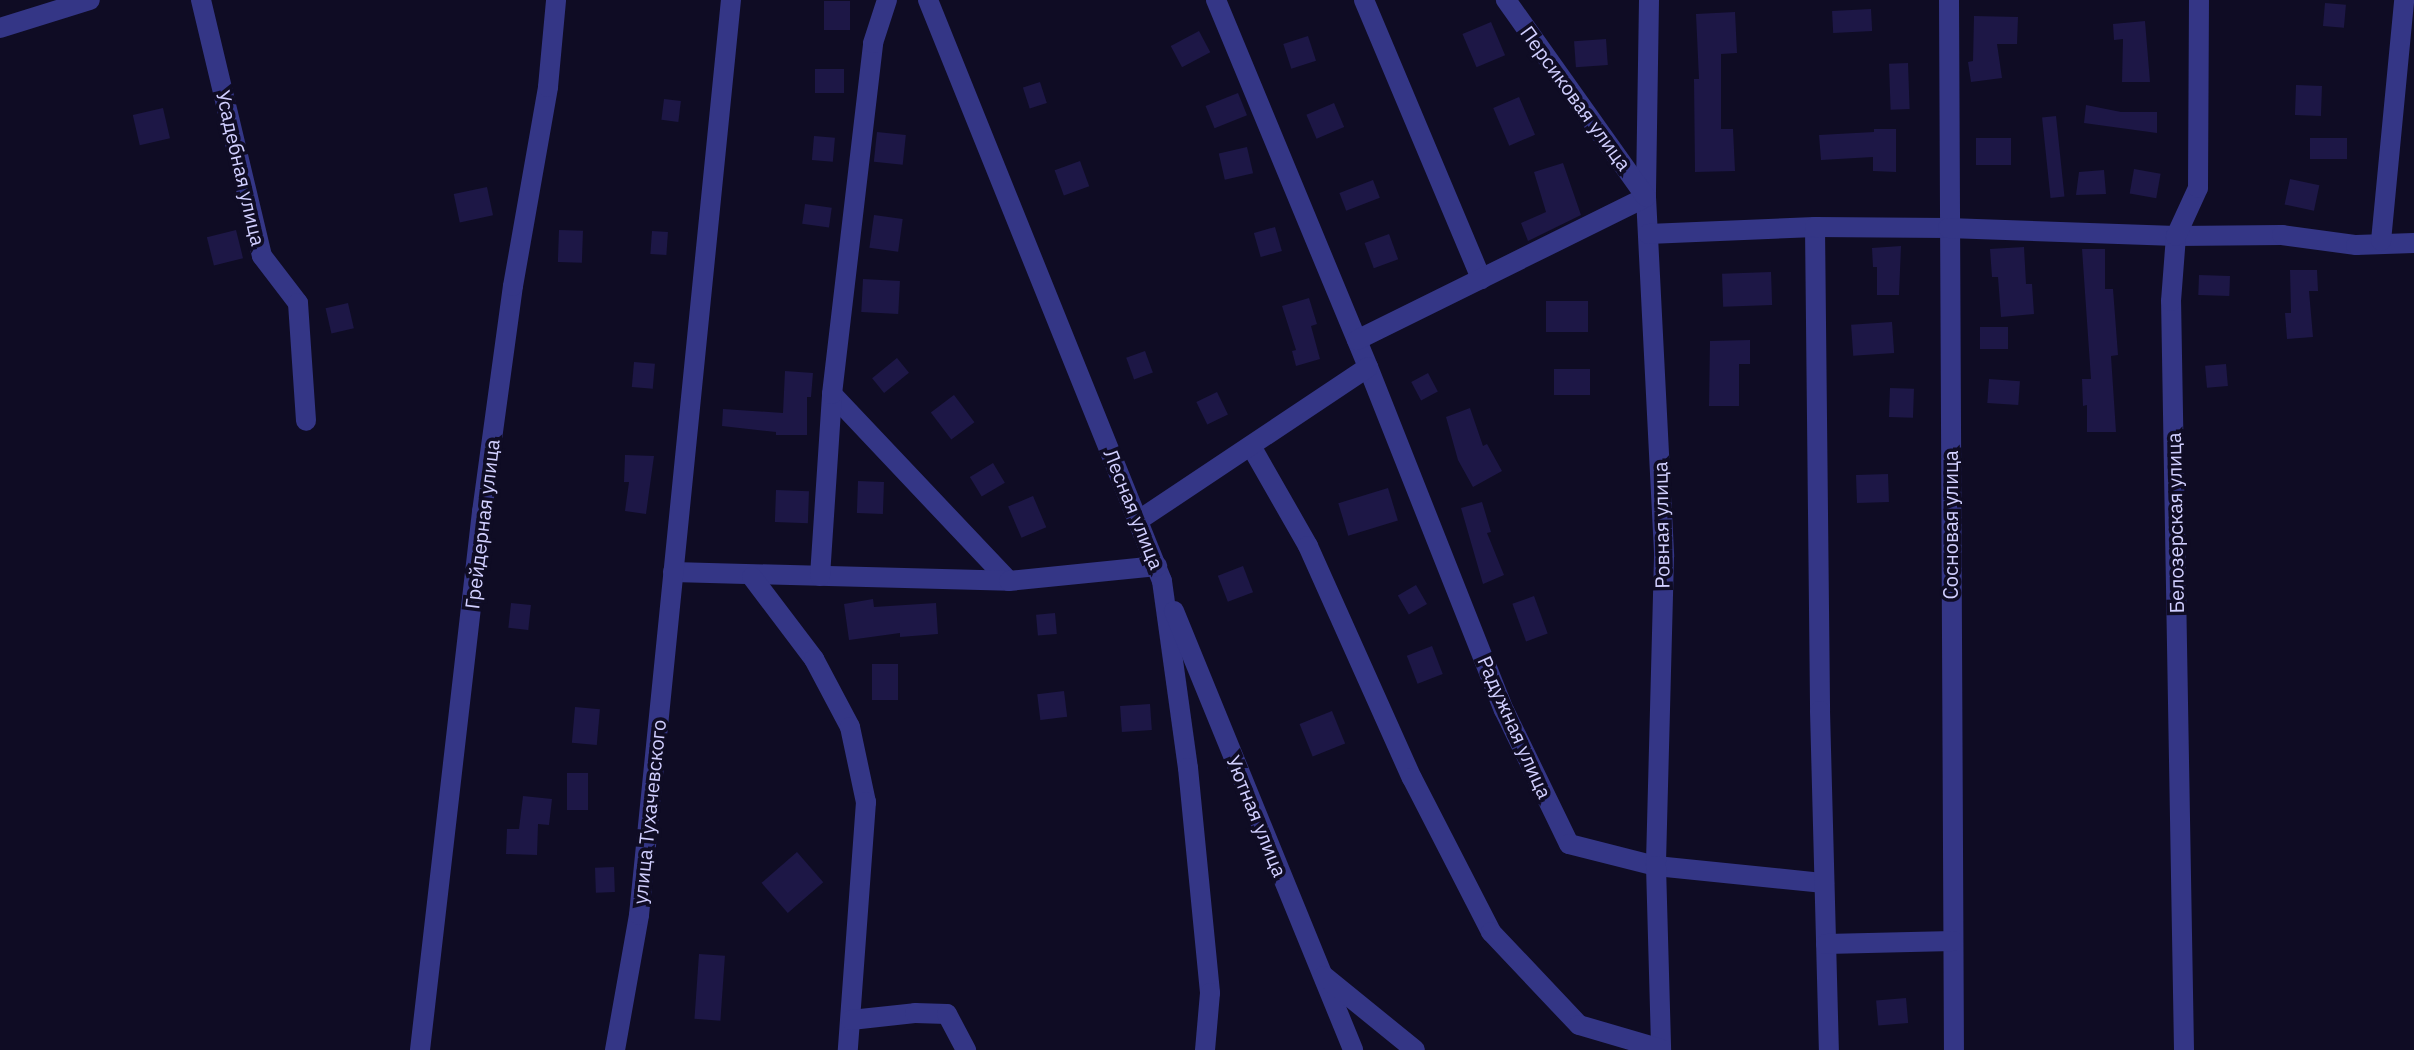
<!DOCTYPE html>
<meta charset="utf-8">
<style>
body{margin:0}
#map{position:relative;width:2414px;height:1050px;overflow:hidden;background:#0f0c24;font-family:"IBM Plex Sans",sans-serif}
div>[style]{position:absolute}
.building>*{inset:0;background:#1d1746;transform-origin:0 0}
.minor>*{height:20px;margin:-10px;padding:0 10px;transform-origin:10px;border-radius:10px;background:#343686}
span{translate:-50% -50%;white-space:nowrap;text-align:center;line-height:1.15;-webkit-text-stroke:7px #0f0c24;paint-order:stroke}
.street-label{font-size:20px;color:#d1cfff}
</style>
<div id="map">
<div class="building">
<i style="left:824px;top:1px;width:26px;height:29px"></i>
<i style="left:2325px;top:3px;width:21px;height:23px;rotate:5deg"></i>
<i style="left:1871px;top:9px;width:22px;height:39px;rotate:87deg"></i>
<i style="clip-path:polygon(1735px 12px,1737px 53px,1721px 54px,1721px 129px,1733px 129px,1735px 171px,1695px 172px,1694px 79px,1699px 79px,1696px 14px)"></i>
<i style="clip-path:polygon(1974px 16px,2018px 17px,2017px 44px,1997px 44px,2002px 78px,1971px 82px,1968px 62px,1973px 61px)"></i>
<i style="clip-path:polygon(2145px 21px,2150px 82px,2122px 82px,2123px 39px,2114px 40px,2113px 24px)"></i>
<i style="left:1491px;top:22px;width:36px;height:31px;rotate:67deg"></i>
<i style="left:1199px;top:31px;width:24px;height:32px;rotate:62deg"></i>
<i style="left:1308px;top:36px;width:26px;height:26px;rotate:72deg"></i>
<i style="left:1606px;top:39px;width:26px;height:32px;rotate:86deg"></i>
<i style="left:1908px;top:63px;width:46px;height:19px;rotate:88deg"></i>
<i style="left:815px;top:69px;width:29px;height:24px"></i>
<i style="left:1040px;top:82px;width:22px;height:18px;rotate:72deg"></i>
<i style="left:2296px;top:85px;width:26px;height:30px;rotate:2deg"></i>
<i style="left:1238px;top:93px;width:24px;height:35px;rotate:68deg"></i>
<i style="left:1519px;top:97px;width:41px;height:28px;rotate:67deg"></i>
<i style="left:664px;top:99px;width:17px;height:21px;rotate:7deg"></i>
<i style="left:1334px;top:103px;width:26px;height:30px;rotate:67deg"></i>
<i style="clip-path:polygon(2086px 105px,2121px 112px,2157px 112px,2157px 133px,2084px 123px)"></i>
<i style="left:163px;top:108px;width:31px;height:31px;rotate:77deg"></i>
<i style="left:2056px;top:116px;width:81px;height:14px;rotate:84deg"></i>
<i style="clip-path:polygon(1874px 129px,1896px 129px,1896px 172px,1873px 171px,1873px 157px,1821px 160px,1819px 135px,1874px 132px)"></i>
<i style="left:877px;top:132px;width:29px;height:30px;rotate:6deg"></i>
<i style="left:814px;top:136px;width:21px;height:24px;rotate:5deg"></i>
<i style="left:1976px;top:138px;width:35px;height:27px"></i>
<i style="left:2347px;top:138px;width:21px;height:37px;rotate:90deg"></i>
<i style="left:1247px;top:147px;width:27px;height:29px;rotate:77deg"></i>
<i style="left:1080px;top:161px;width:27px;height:27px;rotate:70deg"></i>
<i style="clip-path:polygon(1563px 163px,1581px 215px,1528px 241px,1521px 223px,1546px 212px,1534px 172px)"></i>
<i style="left:2134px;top:169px;width:27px;height:25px;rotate:10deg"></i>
<i style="clip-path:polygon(2104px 170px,2106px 194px,2076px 195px,2079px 172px)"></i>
<i style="left:2290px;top:179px;width:30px;height:26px;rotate:12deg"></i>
<i style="left:1373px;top:180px;width:19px;height:36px;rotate:69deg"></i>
<i style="left:487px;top:187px;width:29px;height:34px;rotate:78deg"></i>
<i style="left:805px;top:204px;width:27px;height:20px;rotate:8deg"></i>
<i style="left:874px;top:215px;width:29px;height:33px;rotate:8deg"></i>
<i style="left:1275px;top:227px;width:25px;height:22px;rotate:74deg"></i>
<i style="left:236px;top:230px;width:29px;height:30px;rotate:76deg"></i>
<i style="left:559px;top:230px;width:24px;height:32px;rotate:2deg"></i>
<i style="left:652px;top:231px;width:16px;height:23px;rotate:4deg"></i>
<i style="left:1389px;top:234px;width:27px;height:26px;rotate:70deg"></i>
<i style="clip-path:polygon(1901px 246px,1899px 295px,1877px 295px,1877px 267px,1873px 267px,1872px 248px)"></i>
<i style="clip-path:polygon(2024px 247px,2026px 284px,2032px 284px,2034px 314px,2001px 317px,1998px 277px,1992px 277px,1990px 249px)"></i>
<i style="clip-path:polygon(2082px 249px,2105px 249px,2105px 289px,2113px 289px,2118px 355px,2111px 356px,2116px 432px,2087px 432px,2087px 405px,2083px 406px,2082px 379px,2091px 379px)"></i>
<i style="clip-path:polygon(2290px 270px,2317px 270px,2318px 291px,2309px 291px,2313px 337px,2287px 339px,2285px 313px,2291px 313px)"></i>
<i style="left:1771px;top:272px;width:33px;height:49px;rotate:88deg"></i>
<i style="left:2199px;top:275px;width:31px;height:20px;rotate:2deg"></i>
<i style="left:863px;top:279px;width:37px;height:33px;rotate:3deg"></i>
<i style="clip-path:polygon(1309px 298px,1317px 324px,1311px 326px,1320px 359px,1296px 366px,1292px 351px,1296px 350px,1282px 306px)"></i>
<i style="left:1546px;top:301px;width:42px;height:31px"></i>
<i style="left:348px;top:303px;width:26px;height:23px;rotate:77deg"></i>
<i style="left:1892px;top:322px;width:31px;height:41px;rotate:86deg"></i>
<i style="left:1980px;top:327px;width:28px;height:22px"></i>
<i style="clip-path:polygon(1750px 340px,1750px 364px,1739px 364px,1739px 406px,1709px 406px,1710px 341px)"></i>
<i style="left:1145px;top:351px;width:23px;height:20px;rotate:70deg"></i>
<i style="left:897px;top:358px;width:19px;height:32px;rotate:51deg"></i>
<i style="left:634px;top:362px;width:21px;height:25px;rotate:5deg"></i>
<i style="left:2226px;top:364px;width:22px;height:21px;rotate:85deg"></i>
<i style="left:1590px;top:369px;width:26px;height:36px;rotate:90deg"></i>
<i style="clip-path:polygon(785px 371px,813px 373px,811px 397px,807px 397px,807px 435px,776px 435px,776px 432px,722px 426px,723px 409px,783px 413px)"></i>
<i style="left:1428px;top:373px;width:21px;height:19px;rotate:62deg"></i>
<i style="left:1989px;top:379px;width:31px;height:24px;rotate:4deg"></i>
<i style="left:1890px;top:388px;width:24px;height:29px;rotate:2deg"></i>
<i style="left:1217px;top:392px;width:25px;height:23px;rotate:64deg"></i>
<i style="left:954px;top:395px;width:34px;height:29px;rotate:53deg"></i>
<i style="clip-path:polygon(1470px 408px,1483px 446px,1487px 444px,1502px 471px,1473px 487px,1458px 460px,1446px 417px)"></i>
<i style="clip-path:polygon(625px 455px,654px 456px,646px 514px,625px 511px,629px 482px,624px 482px)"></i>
<i style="left:993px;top:463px;width:23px;height:27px;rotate:59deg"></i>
<i style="left:1888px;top:474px;width:28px;height:32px;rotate:88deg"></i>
<i style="left:858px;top:481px;width:26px;height:32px;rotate:2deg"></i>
<i style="left:1388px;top:488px;width:34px;height:52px;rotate:73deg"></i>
<i style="left:776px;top:490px;width:33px;height:32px;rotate:2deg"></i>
<i style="left:1033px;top:496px;width:34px;height:27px;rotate:67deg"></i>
<i style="clip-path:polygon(1482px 502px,1491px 532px,1487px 533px,1504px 575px,1483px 584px,1461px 508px)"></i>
<i style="left:1243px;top:566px;width:28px;height:27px;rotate:69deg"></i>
<i style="left:1416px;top:585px;width:22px;height:21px;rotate:60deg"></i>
<i style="left:1534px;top:596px;width:40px;height:23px;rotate:70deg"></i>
<i style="clip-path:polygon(873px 599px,874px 607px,936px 603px,938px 634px,900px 637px,900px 633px,849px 640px,844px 604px)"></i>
<i style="left:511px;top:603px;width:20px;height:25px;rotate:6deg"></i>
<i style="left:1055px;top:613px;width:21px;height:19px;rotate:85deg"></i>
<i style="left:1432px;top:646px;width:30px;height:27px;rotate:69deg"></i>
<i style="left:872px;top:664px;width:26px;height:36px"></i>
<i style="left:1064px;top:691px;width:26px;height:27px;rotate:83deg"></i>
<i style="left:1150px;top:704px;width:26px;height:30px;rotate:86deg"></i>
<i style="left:575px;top:707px;width:25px;height:36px;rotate:5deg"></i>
<i style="left:1332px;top:711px;width:35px;height:35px;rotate:68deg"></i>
<i style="left:567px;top:773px;width:21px;height:37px"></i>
<i style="clip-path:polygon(523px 796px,552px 799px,549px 825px,538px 824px,537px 855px,506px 854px,507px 829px,519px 829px)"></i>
<i style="left:797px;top:852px;width:40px;height:47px;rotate:49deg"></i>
<i style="left:614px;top:867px;width:25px;height:19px;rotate:88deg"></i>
<i style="left:699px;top:954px;width:26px;height:65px;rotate:4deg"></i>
<i style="left:1906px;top:998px;width:25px;height:30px;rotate:85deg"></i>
</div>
<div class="minor">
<i style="left:201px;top:0;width:263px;rotate:76.6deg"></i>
<i style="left:262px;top:256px;width:59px;rotate:52.5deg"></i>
<i style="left:298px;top:303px;width:118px;rotate:86.1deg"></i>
<i style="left:928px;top:0;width:626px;rotate:68.06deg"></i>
<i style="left:1162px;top:581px;width:189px;rotate:82.1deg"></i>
<i style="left:1188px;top:768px;width:226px;rotate:84.4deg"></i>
<i style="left:1210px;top:993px;width:57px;rotate:95deg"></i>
<i style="left:1216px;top:0;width:397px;rotate:67.5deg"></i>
<i style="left:1368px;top:367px;width:369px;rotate:68.4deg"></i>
<i style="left:1504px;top:710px;width:149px;rotate:64.1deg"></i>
<i style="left:1569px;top:844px;width:90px;rotate:14.2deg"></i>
<i style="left:1656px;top:866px;width:169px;rotate:5.8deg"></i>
<i style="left:1364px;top:0;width:303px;rotate:67.2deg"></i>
<i style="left:1649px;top:0;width:197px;rotate:90.9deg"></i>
<i style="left:1646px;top:197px;width:360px;rotate:87.1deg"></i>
<i style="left:1664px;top:557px;width:309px;rotate:91.5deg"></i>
<i style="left:1656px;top:866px;width:184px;rotate:88.4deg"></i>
<i style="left:1949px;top:0;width:1050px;rotate:89.73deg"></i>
<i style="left:0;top:28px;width:94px;rotate:-17.3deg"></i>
<i style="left:1815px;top:227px;width:484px;rotate:89.4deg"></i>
<i style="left:1820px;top:711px;width:339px;rotate:88.5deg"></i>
<i style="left:1648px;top:234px;width:167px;rotate:-2.4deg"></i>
<i style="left:1815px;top:227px;width:133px;rotate:0.4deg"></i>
<i style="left:1948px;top:228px;width:228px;rotate:2deg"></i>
<i style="left:2176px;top:236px;width:106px;rotate:-0.5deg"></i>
<i style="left:2282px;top:235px;width:75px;rotate:7.7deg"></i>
<i style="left:2356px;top:245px;width:58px;rotate:-2deg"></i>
<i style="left:2381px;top:241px;width:242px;rotate:-84.5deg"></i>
<i style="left:1357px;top:340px;width:322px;rotate:-26.3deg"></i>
<i style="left:1646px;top:197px;width:242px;rotate:-125.4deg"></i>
<i style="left:832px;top:394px;width:257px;rotate:46.6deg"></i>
<i style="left:1251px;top:446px;width:115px;rotate:60.3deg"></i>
<i style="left:1308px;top:546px;width:254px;rotate:65.9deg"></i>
<i style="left:1412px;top:778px;width:173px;rotate:62.8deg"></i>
<i style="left:1491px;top:932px;width:128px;rotate:46.6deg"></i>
<i style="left:1579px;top:1025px;width:85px;rotate:16.3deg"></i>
<i style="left:1139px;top:520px;width:275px;rotate:-33.7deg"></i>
<i style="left:673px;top:572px;width:336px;rotate:1.5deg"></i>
<i style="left:1009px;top:581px;width:149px;rotate:-5.8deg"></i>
<i style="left:820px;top:576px;width:182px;rotate:-86.2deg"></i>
<i style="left:832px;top:394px;width:353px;rotate:-83.3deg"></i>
<i style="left:873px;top:43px;width:45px;rotate:-72deg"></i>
<i style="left:752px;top:577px;width:103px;rotate:52.9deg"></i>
<i style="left:814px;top:659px;width:77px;rotate:62.1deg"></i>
<i style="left:850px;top:727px;width:77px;rotate:78deg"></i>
<i style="left:866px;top:802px;width:249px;rotate:94.2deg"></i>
<i style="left:1174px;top:611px;width:474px;rotate:67.8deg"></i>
<i style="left:1826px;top:944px;width:127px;rotate:-1.4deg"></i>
<i style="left:1324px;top:976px;width:117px;rotate:39.1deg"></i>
<i style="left:851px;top:1020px;width:64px;rotate:-6.2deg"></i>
<i style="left:915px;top:1013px;width:32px;rotate:2deg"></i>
<i style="left:947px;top:1014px;width:41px;rotate:62.2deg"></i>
<i style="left:420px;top:1050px;width:542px;rotate:-83.43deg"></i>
<i style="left:482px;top:512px;width:228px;rotate:-82.2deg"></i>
<i style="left:513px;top:286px;width:202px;rotate:-80deg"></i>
<i style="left:548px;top:87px;width:87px;rotate:-84.7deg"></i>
<i style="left:615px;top:1050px;width:137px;rotate:-79.9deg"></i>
<i style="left:639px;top:915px;width:920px;rotate:-84.26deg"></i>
<i style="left:2184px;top:1050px;width:749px;rotate:-90.99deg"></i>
<i style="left:2171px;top:301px;width:65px;rotate:-85.6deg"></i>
<i style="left:2176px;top:236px;width:53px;rotate:-65.4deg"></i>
<i style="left:2198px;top:188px;width:188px;rotate:-89.7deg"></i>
</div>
<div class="street-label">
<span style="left:1576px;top:98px;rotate:54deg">Персиковая улица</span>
<span style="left:241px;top:168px;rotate:77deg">Усадебная улица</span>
<span style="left:1134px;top:509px;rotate:68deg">Лесная улица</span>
<span style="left:2175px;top:523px;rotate:-91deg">Белозерская улица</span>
<span style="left:482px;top:524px;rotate:-83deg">Грейдерная улица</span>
<span style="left:1661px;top:525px;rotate:-91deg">Ровная улица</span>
<span style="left:1950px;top:525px;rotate:-90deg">Сосновая улица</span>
<span style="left:1515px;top:727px;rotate:66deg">Радужная улица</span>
<span style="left:649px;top:812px;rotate:-84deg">улица Тухачевского</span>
<span style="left:1257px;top:816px;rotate:68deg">Уютная улица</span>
</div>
</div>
